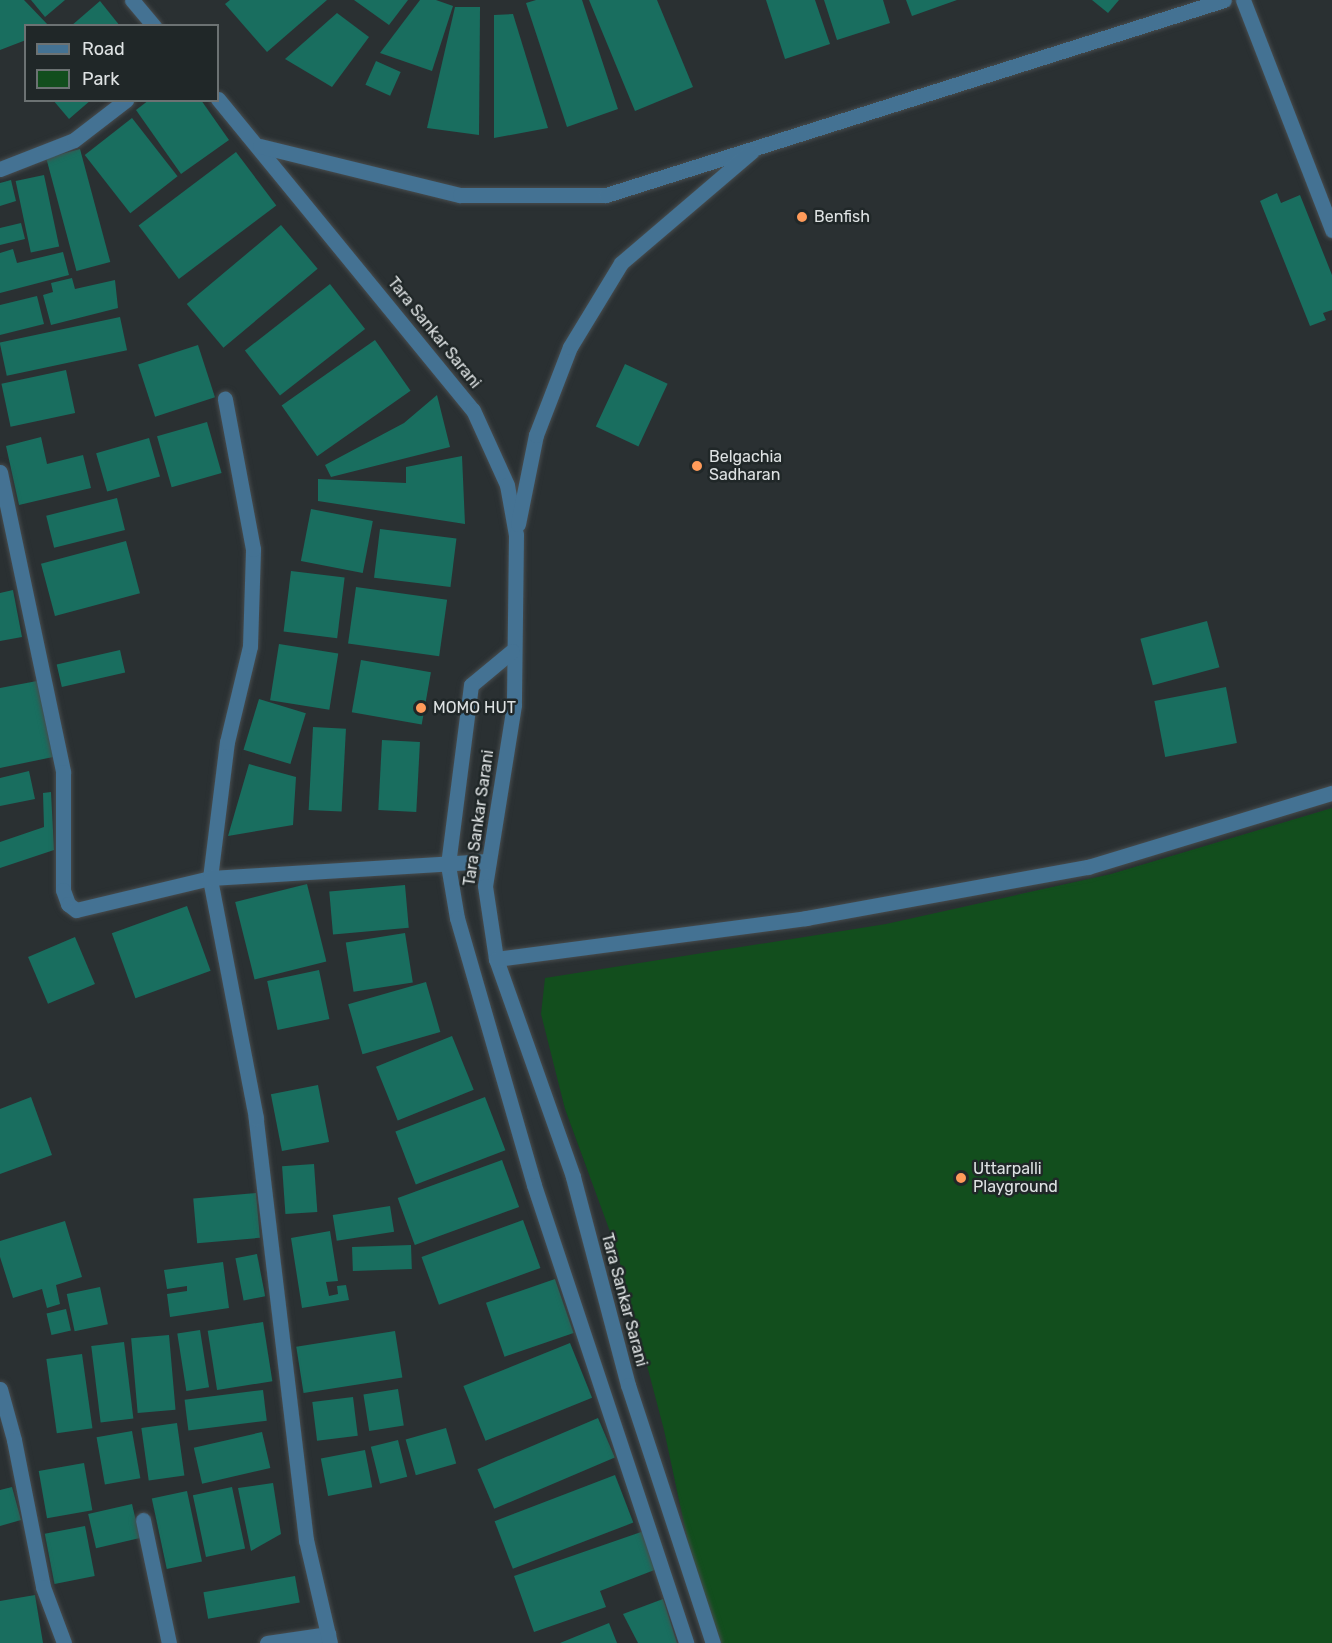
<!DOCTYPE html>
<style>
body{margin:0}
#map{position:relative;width:1332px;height:1643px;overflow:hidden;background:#2a3032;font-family:Rubik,sans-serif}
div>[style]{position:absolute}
.green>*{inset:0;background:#124e1d}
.building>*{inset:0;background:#196e5f;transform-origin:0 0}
.roads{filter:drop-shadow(0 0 2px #474c4e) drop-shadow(0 0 2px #474c4e)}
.minor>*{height:15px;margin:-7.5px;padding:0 7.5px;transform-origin:7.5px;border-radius:7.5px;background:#447293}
.dots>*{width:16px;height:16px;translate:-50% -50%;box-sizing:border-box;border:3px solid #202728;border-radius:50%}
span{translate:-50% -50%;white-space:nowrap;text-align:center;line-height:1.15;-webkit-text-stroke:5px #202728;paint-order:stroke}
.poi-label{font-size:16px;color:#dee2e3}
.left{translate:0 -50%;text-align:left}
.street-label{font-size:16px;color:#dee2e3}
.legend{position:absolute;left:24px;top:24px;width:195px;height:78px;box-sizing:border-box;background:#202728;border:2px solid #6c7273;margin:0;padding:8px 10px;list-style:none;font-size:18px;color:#dee2e3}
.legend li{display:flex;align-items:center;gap:12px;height:30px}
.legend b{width:30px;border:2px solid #6c7273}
</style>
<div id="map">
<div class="green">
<i style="clip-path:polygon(1332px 808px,1332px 1643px,714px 1643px,701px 1603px,664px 1430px,616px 1248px,565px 1109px,541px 1014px,545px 978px,886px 924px,1111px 874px)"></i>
</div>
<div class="building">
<i style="clip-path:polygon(0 0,24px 0,49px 26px,26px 26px,26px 40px,0 50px)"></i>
<i style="clip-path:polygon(31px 0,65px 0,45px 17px)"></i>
<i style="clip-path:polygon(230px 0,327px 0,267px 52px,225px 4px)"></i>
<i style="clip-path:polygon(354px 0,408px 0,389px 25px)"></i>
<i style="clip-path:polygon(420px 0,436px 0,453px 6px,432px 71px,380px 53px)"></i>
<i style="clip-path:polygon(536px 0,582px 0,618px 109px,567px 127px,526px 3px)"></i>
<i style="clip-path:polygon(589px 0,657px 0,693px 87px,635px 111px)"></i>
<i style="clip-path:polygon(766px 0,815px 0,830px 44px,785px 59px)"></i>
<i style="clip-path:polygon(824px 0,883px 0,890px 23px,837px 40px)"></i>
<i style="clip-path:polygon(906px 0,957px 0,912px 16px)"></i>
<i style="clip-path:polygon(1092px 0,1119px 0,1108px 13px)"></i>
<i style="clip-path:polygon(100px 1px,120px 26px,71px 26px)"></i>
<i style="clip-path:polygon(455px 7px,480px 7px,479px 135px,427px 128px)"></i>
<i style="clip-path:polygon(337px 13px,369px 37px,332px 87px,285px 59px)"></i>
<i style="clip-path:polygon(513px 14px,548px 128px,494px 138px,494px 15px)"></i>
<i style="left:376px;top:61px;width:27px;height:26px;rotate:24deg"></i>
<i style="clip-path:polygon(53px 100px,91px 100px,69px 119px)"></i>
<i style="clip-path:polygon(149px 100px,201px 100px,229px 140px,181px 174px,136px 110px)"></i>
<i style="left:132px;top:118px;width:74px;height:60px;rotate:52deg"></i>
<i style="left:80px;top:149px;width:117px;height:35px;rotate:75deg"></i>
<i style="left:236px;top:152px;width:67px;height:122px;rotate:53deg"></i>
<i style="left:44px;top:175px;width:73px;height:29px;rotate:78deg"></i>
<i style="clip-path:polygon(11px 180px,16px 201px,0 206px,0 183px)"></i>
<i style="clip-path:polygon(1277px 193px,1281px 203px,1300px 195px,1332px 275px,1332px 310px,1323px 313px,1326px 320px,1310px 326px,1260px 201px)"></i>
<i style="clip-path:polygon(21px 223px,25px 239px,0 245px,0 228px)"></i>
<i style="left:281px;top:225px;width:57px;height:123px;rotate:50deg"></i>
<i style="clip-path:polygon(13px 249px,17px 263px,63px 252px,69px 275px,0 293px,0 253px)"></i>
<i style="clip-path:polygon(72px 278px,75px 289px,115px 280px,118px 308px,51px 325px,43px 295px,53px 292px,51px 283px)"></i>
<i style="left:330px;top:284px;width:57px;height:108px;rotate:52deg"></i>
<i style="clip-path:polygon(37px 296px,44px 324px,0 335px,0 305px)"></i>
<i style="left:120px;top:317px;width:34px;height:123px;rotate:78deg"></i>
<i style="left:375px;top:340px;width:62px;height:114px;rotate:55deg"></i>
<i style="left:198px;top:345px;width:55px;height:63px;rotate:72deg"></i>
<i style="left:625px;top:364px;width:47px;height:69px;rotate:25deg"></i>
<i style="left:66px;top:370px;width:44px;height:66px;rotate:78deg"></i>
<i style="clip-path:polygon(437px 395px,450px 447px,331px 477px,325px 465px,404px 423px)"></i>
<i style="left:207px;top:422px;width:53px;height:52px;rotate:74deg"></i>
<i style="clip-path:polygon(41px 437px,47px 464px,83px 455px,91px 488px,19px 505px,6px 446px)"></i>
<i style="left:149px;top:438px;width:40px;height:55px;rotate:74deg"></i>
<i style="clip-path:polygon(462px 456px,465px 524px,318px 501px,318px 479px,406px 483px,406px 467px)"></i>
<i style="left:117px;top:498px;width:33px;height:73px;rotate:76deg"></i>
<i style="left:311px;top:509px;width:63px;height:53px;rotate:11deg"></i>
<i style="left:380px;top:529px;width:77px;height:49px;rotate:7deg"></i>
<i style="left:126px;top:541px;width:54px;height:88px;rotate:75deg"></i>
<i style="left:291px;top:571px;width:54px;height:61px;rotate:7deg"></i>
<i style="left:356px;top:587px;width:92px;height:57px;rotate:8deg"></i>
<i style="clip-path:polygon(13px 590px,22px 637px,0 641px,0 593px)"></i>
<i style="left:1207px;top:621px;width:48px;height:69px;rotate:75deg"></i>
<i style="left:279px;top:644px;width:60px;height:57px;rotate:9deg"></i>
<i style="left:120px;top:650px;width:23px;height:65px;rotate:77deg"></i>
<i style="left:361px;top:660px;width:71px;height:53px;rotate:10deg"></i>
<i style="clip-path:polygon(37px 681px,53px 757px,0 768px,0 688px)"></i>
<i style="left:1226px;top:687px;width:57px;height:73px;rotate:79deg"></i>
<i style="left:259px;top:699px;width:49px;height:53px;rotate:17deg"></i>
<i style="left:313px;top:727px;width:33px;height:83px;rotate:3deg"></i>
<i style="left:382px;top:740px;width:38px;height:70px;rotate:3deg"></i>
<i style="clip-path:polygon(249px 764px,296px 777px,293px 825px,228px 836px)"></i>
<i style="clip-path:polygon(29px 771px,35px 799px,0 806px,0 778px)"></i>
<i style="clip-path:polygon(51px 792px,54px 850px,0 868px,0 842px,44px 827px,43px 793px)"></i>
<i style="left:307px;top:884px;width:80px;height:74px;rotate:76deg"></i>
<i style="left:405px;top:885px;width:43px;height:76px;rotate:85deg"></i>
<i style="left:187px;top:906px;width:69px;height:80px;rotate:70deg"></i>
<i style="left:405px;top:933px;width:50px;height:60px;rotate:81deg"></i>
<i style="left:75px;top:937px;width:51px;height:51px;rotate:67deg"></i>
<i style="left:319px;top:970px;width:50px;height:53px;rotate:78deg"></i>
<i style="left:426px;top:982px;width:52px;height:81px;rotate:74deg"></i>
<i style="left:452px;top:1036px;width:58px;height:82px;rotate:68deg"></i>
<i style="left:318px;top:1085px;width:58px;height:48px;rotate:79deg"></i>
<i style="clip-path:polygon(31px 1097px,52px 1155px,0 1174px,0 1109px)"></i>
<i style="left:485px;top:1097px;width:57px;height:96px;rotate:69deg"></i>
<i style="left:502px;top:1160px;width:50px;height:111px;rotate:70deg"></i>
<i style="left:314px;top:1164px;width:48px;height:32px;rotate:86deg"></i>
<i style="left:256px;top:1193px;width:45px;height:63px;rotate:85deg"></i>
<i style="left:390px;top:1206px;width:26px;height:58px;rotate:81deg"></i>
<i style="left:523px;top:1220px;width:51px;height:108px;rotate:70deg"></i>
<i style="clip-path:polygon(65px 1221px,82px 1277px,56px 1285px,60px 1304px,47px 1308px,42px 1289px,13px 1298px,0 1257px,0 1241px)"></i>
<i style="clip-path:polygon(330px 1231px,338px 1281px,326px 1282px,329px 1296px,338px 1294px,337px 1286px,346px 1285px,349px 1300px,302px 1308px,291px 1238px)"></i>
<i style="left:411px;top:1245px;width:24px;height:59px;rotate:88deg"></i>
<i style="left:257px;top:1254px;width:43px;height:22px;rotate:79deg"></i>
<i style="clip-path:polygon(223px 1262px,229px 1308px,170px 1317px,167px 1294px,187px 1291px,187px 1286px,167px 1289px,164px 1270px)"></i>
<i style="left:555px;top:1279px;width:57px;height:73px;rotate:71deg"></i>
<i style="left:100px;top:1287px;width:38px;height:34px;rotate:78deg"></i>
<i style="left:66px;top:1309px;width:22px;height:20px;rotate:77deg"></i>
<i style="left:263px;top:1322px;width:60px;height:56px;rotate:81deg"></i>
<i style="left:200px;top:1330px;width:58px;height:23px;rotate:81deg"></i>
<i style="left:395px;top:1331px;width:47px;height:100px;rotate:81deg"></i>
<i style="left:169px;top:1335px;width:75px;height:38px;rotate:85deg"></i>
<i style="left:124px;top:1342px;width:77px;height:33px;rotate:83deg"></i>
<i style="left:570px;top:1343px;width:59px;height:115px;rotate:68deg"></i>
<i style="left:82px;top:1354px;width:75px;height:36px;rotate:82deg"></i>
<i style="left:398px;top:1389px;width:37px;height:35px;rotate:81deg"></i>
<i style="left:263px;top:1390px;width:31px;height:79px;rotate:83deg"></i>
<i style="left:353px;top:1397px;width:39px;height:41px;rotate:83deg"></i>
<i style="left:598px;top:1418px;width:43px;height:131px;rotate:67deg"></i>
<i style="left:177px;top:1423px;width:53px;height:36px;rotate:82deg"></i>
<i style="left:446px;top:1428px;width:37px;height:42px;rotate:74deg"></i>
<i style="left:132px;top:1431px;width:48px;height:36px;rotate:80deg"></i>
<i style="left:262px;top:1432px;width:37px;height:70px;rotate:77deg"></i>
<i style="left:398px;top:1440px;width:38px;height:28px;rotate:76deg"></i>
<i style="left:365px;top:1450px;width:38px;height:45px;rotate:79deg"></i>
<i style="left:84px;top:1463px;width:48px;height:46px;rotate:80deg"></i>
<i style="left:615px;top:1475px;width:51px;height:129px;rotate:69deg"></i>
<i style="clip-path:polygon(273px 1483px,281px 1534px,251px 1551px,238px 1488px)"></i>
<i style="clip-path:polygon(12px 1487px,21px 1520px,0 1526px,0 1490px)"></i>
<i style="left:232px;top:1487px;width:63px;height:40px;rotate:78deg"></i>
<i style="left:187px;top:1491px;width:72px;height:36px;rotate:78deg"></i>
<i style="left:132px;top:1504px;width:35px;height:45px;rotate:77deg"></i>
<i style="left:85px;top:1526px;width:51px;height:41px;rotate:79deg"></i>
<i style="clip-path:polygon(644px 1531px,657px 1569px,600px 1591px,606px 1607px,534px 1632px,514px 1576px)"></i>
<i style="left:295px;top:1576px;width:27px;height:93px;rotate:80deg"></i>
<i style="clip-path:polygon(35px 1595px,43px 1643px,0 1643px,0 1601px)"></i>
<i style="clip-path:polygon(663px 1599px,677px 1643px,638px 1643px,623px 1614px)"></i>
<i style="clip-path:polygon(609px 1623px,617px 1643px,560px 1643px)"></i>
</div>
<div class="roads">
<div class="minor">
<i style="left:132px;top:0;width:34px;rotate:50deg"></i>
<i style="left:1243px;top:0;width:247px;rotate:68.8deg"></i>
<i style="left:218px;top:99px;width:402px;rotate:50.7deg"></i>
<i style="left:473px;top:410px;width:82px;rotate:65.6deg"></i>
<i style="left:507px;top:485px;width:51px;rotate:79.8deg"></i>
<i style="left:516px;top:535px;width:170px;rotate:90.7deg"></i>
<i style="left:514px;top:705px;width:183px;rotate:99.1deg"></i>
<i style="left:485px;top:886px;width:74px;rotate:81.4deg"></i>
<i style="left:496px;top:959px;width:231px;rotate:70.5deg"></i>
<i style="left:573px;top:1177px;width:215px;rotate:75.2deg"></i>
<i style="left:628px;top:1385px;width:272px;rotate:71.8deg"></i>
<i style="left:260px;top:146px;width:206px;rotate:13.8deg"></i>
<i style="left:460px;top:195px;width:146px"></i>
<i style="left:606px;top:195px;width:648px;rotate:-17.51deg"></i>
<i style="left:0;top:169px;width:79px;rotate:-21.4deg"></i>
<i style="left:74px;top:140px;width:66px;rotate:-37.6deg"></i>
<i style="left:0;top:472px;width:307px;rotate:78.1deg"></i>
<i style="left:63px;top:772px;width:118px;rotate:90deg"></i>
<i style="left:63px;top:890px;width:15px;rotate:70deg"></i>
<i style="left:68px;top:904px;width:10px;rotate:37deg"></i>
<i style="left:76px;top:910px;width:138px;rotate:-13.4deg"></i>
<i style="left:210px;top:878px;width:137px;rotate:-82.9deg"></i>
<i style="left:227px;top:742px;width:99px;rotate:-76.5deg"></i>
<i style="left:250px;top:646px;width:97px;rotate:-88.2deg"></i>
<i style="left:253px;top:549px;width:153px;rotate:-100.6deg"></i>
<i style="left:518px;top:524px;width:91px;rotate:-78.6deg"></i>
<i style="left:536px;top:435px;width:94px;rotate:-68.9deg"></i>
<i style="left:570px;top:347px;width:98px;rotate:-58.7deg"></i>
<i style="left:621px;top:263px;width:172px;rotate:-40.5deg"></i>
<i style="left:512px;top:651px;width:53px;rotate:140.3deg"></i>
<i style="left:471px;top:685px;width:181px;rotate:97.3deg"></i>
<i style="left:448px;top:865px;width:54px;rotate:80.4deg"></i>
<i style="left:457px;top:918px;width:278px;rotate:73.9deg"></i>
<i style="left:534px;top:1185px;width:483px;rotate:71.6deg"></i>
<i style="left:496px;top:959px;width:313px;rotate:-7.5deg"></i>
<i style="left:806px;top:918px;width:287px;rotate:-10.3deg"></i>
<i style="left:1088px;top:867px;width:255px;rotate:-16.9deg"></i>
<i style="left:0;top:1389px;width:53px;rotate:74.6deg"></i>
<i style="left:14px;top:1440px;width:150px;rotate:78.8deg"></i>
<i style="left:43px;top:1587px;width:60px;rotate:69.4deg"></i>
<i style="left:143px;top:1520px;width:126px;rotate:78.1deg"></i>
<i style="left:267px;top:1643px;width:62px;rotate:-8.4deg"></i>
<i style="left:330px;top:1643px;width:106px;rotate:-103.1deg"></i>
<i style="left:306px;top:1540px;width:425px;rotate:-96.8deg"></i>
<i style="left:256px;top:1118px;width:244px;rotate:-100.9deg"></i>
<i style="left:210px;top:878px;width:279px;rotate:-3.5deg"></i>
</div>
</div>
<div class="dots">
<i style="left:802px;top:217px;background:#ff9b5a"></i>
<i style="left:697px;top:466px;background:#ff9b5a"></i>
<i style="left:421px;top:708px;background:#ff9b5a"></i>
<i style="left:961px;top:1178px;background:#ff9b5a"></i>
</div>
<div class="poi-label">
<span class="left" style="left:814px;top:217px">Benfish</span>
<span class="left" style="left:709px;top:466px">Belgachia<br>Sadharan</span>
<span class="left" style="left:433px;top:708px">MOMO HUT</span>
<span class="left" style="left:973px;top:1178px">Uttarpalli<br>Playground</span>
</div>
<div class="street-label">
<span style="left:434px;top:333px;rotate:51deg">Tara Sankar Sarani</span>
<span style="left:479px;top:818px;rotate:-82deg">Tara Sankar Sarani</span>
<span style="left:624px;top:1300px;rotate:75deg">Tara Sankar Sarani</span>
</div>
<ul class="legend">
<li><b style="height:8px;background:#447293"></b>Road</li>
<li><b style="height:16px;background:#124e1d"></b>Park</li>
</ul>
</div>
